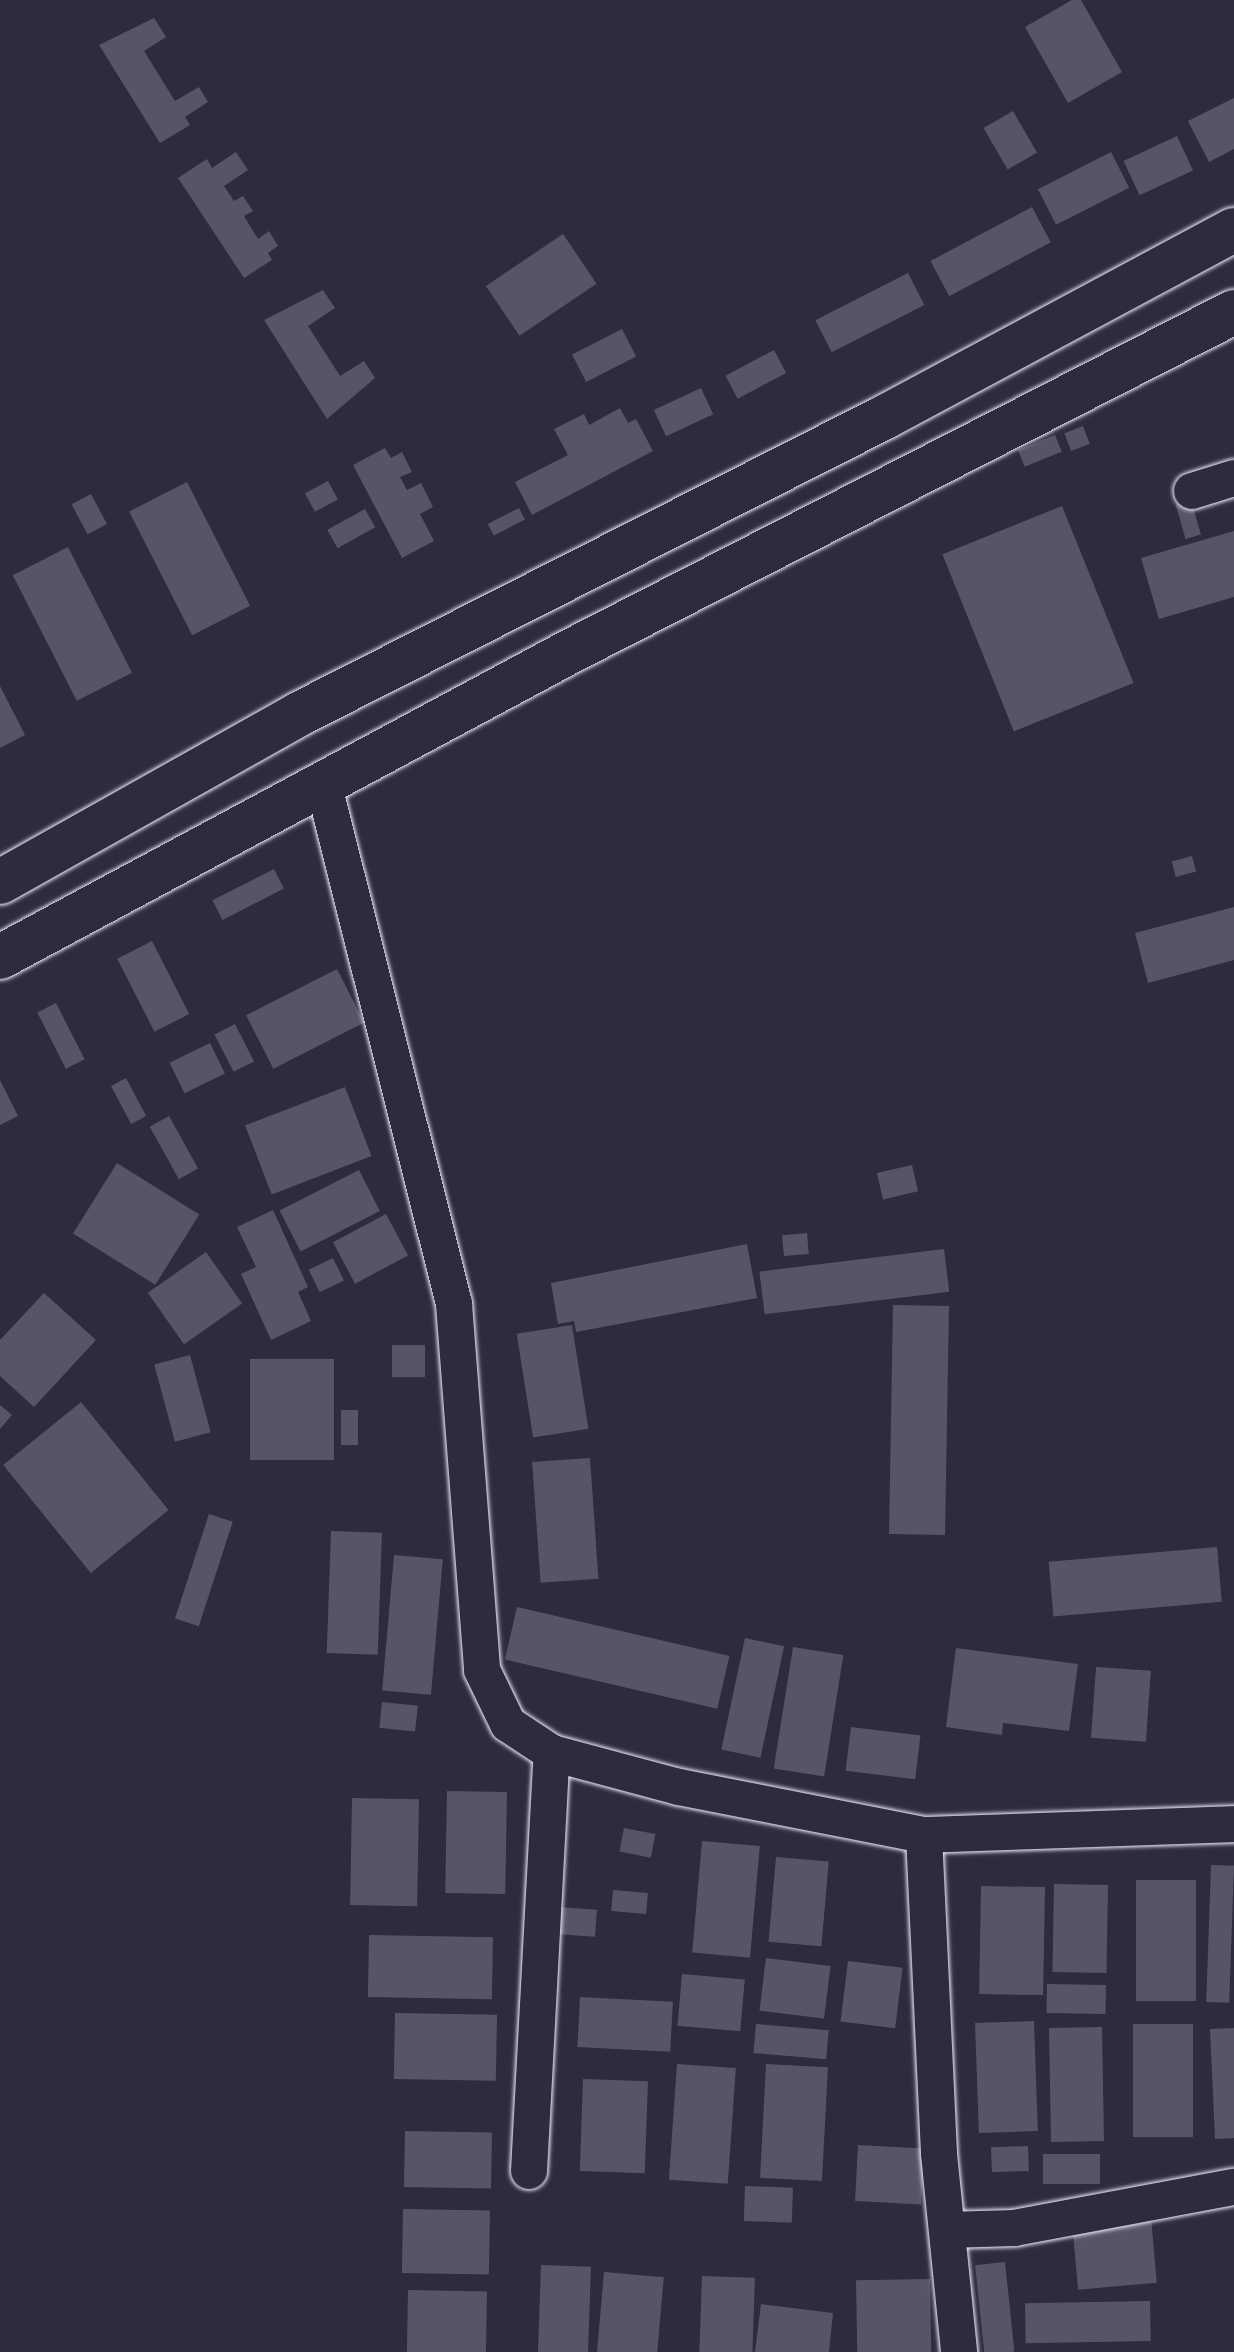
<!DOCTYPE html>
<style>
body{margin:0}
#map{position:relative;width:1234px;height:2352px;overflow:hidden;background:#2f2a3d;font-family:Kalam,sans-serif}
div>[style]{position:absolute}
.building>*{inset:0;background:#575565;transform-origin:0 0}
.roads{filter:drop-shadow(0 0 2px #e8f1f8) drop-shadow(0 0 2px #e8f1f8)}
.minor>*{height:36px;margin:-18px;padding:0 18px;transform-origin:18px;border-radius:18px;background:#2f2a3d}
.major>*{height:44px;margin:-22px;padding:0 22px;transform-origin:22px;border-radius:22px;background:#2f2a3d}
span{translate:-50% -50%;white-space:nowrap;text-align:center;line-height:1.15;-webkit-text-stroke:6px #2f2a3d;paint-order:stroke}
</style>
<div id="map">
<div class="building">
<i style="clip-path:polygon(1072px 0,1081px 0,1122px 72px,1068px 103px,1025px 27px)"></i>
<i style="clip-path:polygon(154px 18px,166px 37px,144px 51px,175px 101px,199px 87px,208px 102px,185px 117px,190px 125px,160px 143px,99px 45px)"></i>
<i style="clip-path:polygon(1234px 98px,1234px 149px,1209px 162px,1188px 121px)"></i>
<i style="left:1013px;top:111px;width:48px;height:34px;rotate:60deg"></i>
<i style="left:1177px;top:136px;width:38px;height:59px;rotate:65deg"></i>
<i style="clip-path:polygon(236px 152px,248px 170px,224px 186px,234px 201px,243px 196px,253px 211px,244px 216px,258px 239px,269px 231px,278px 246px,268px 253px,272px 260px,244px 278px,178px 178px,207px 159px,212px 168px)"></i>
<i style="left:1111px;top:152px;width:40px;height:82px;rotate:63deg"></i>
<i style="left:1032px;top:207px;width:40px;height:115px;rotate:62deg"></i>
<i style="left:563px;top:234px;width:60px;height:93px;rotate:56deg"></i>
<i style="left:908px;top:273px;width:36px;height:104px;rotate:63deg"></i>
<i style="clip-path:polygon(323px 290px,335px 308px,308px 326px,340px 376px,364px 361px,375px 378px,327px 419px,264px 320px)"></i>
<i style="left:622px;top:329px;width:31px;height:56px;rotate:63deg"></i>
<i style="left:774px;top:350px;width:26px;height:55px;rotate:62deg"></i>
<i style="left:701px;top:388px;width:29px;height:52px;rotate:65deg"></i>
<i style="clip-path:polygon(620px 408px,628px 423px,636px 419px,653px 451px,532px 515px,515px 482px,568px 455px,554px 429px,584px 414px,589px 425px)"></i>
<i style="left:1083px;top:426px;width:19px;height:20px;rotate:69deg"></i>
<i style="left:1055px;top:435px;width:18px;height:40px;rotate:68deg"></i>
<i style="clip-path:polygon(385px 448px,391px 458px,402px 452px,412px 472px,400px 477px,407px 490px,421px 483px,433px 507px,420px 514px,434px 541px,402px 558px,353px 465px)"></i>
<i style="left:328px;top:481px;width:21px;height:26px;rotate:62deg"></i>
<i style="left:187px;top:482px;width:139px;height:65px;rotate:63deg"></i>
<i style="left:91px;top:494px;width:34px;height:22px;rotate:62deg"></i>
<i style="left:1191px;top:500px;width:36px;height:16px;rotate:74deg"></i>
<i style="left:1062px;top:506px;width:191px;height:129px;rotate:68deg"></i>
<i style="left:519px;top:508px;width:13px;height:35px;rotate:63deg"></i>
<i style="left:365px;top:509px;width:21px;height:43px;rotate:61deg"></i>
<i style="clip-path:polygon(1234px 531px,1234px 597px,1159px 619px,1141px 558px)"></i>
<i style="left:68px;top:547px;width:141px;height:62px;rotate:63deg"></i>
<i style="clip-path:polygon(0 686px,25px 735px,0 748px)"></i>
<i style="left:1192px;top:856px;width:16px;height:21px;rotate:75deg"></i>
<i style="left:274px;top:869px;width:22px;height:69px;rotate:63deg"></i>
<i style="clip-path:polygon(1234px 907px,1234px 960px,1148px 983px,1135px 933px)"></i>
<i style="left:152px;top:941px;width:82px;height:39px;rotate:63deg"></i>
<i style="left:337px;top:969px;width:60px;height:102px;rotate:63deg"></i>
<i style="left:56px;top:1003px;width:63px;height:21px;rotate:63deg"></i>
<i style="left:235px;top:1024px;width:42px;height:23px;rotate:63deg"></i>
<i style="left:210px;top:1043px;width:34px;height:45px;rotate:64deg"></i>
<i style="left:126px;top:1078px;width:43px;height:17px;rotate:62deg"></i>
<i style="clip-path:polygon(0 1080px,18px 1116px,0 1125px)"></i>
<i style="left:345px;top:1087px;width:74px;height:107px;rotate:69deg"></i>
<i style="left:169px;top:1116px;width:60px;height:22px;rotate:61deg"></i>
<i style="left:117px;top:1163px;width:97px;height:83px;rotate:32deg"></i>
<i style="left:912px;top:1165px;width:27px;height:36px;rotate:77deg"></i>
<i style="left:359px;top:1170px;width:46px;height:89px;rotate:63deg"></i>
<i style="clip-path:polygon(273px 1210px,308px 1287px,298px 1292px,311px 1321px,271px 1340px,241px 1274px,256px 1267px,237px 1227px)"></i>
<i style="left:386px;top:1214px;width:47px;height:60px;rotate:62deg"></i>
<i style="left:807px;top:1233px;width:21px;height:25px;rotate:85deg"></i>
<i style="clip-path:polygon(747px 1244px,757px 1298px,576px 1332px,574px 1321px,558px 1324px,551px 1283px)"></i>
<i style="left:944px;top:1249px;width:43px;height:186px;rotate:83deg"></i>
<i style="left:206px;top:1252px;width:63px;height:71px;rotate:55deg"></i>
<i style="left:333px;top:1258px;width:25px;height:27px;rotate:64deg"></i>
<i style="clip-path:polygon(44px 1293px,96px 1340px,34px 1407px,0 1376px,0 1340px)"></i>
<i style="left:893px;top:1305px;width:56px;height:229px;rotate:1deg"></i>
<i style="left:572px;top:1325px;width:105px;height:56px;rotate:81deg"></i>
<i style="left:392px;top:1345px;width:33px;height:32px"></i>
<i style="left:190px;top:1355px;width:80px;height:37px;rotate:75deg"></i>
<i style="left:250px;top:1359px;width:84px;height:101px"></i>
<i style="left:81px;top:1402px;width:139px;height:100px;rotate:51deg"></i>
<i style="clip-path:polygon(0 1405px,12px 1415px,0 1429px)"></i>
<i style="left:341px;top:1410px;width:17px;height:35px"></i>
<i style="left:590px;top:1458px;width:121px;height:58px;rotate:86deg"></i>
<i style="left:209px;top:1514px;width:25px;height:110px;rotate:18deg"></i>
<i style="left:331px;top:1531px;width:51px;height:122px;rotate:2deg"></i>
<i style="left:1217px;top:1547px;width:55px;height:169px;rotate:85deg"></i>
<i style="left:394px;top:1555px;width:49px;height:136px;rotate:5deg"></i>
<i style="left:517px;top:1607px;width:218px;height:54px;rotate:13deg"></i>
<i style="left:745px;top:1638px;width:40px;height:114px;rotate:12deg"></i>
<i style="left:793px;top:1647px;width:51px;height:123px;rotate:9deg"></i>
<i style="clip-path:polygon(956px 1648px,1078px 1664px,1069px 1731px,1003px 1723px,1002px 1735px,946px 1727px)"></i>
<i style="left:1096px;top:1667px;width:55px;height:71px;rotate:4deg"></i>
<i style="left:382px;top:1702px;width:36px;height:26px;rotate:6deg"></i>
<i style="left:851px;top:1727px;width:70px;height:44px;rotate:7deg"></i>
<i style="left:447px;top:1791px;width:60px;height:102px;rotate:1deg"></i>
<i style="left:352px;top:1798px;width:67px;height:107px;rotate:1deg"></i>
<i style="left:624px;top:1828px;width:32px;height:24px;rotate:11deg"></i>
<i style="left:702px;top:1841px;width:58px;height:112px;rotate:5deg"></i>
<i style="left:776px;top:1857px;width:53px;height:85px;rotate:5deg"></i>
<i style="left:1211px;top:1865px;width:23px;height:137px;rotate:2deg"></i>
<i style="left:1136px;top:1880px;width:60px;height:121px"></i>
<i style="left:1054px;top:1884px;width:54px;height:88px;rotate:1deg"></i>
<i style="left:981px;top:1886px;width:64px;height:108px;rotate:1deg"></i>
<i style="left:613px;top:1890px;width:35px;height:21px;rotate:5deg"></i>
<i style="left:557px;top:1907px;width:40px;height:27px;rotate:4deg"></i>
<i style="left:369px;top:1935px;width:124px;height:62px;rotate:1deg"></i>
<i style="left:766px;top:1958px;width:65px;height:53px;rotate:7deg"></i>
<i style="left:848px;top:1961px;width:55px;height:61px;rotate:7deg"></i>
<i style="left:682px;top:1974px;width:63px;height:52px;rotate:5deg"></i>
<i style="left:1047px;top:1984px;width:59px;height:29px;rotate:1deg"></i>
<i style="left:580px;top:1997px;width:93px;height:50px;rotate:3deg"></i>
<i style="left:395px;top:2013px;width:102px;height:66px;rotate:1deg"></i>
<i style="left:1034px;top:2021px;width:110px;height:59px;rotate:88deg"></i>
<i style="left:756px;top:2024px;width:73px;height:29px;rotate:5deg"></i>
<i style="left:1133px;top:2024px;width:60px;height:113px"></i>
<i style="left:1102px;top:2027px;width:114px;height:53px;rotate:89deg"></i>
<i style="clip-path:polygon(1234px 2028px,1234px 2138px,1215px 2139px,1210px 2029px)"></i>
<i style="left:677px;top:2064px;width:59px;height:116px;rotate:4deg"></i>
<i style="left:766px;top:2064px;width:62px;height:114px;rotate:3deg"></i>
<i style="left:583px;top:2079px;width:65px;height:92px;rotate:2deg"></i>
<i style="left:405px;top:2131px;width:87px;height:56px;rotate:1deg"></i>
<i style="left:858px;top:2145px;width:66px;height:56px;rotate:3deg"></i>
<i style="left:1028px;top:2146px;width:25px;height:37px;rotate:88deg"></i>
<i style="left:1100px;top:2154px;width:30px;height:57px;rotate:90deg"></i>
<i style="left:745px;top:2186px;width:48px;height:35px;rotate:2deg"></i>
<i style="left:403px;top:2209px;width:87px;height:64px;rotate:1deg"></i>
<i style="left:1151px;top:2217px;width:66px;height:79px;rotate:85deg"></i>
<i style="left:1005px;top:2262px;width:90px;height:30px;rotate:84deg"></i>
<i style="left:541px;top:2265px;width:50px;height:87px;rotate:2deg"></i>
<i style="left:604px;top:2272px;width:60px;height:80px;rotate:5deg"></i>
<i style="left:702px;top:2276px;width:53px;height:76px;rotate:2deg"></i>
<i style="left:930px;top:2279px;width:73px;height:74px;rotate:89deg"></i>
<i style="left:408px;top:2290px;width:79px;height:62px;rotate:1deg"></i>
<i style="left:1150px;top:2301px;width:40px;height:125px;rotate:89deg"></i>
<i style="clip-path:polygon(761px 2304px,833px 2313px,829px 2352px,755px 2352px)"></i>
</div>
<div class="roads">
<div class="minor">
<i style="left:1192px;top:491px;width:44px;rotate:-17.2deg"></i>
<i style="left:324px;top:786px;width:534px;rotate:75.91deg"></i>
<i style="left:454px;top:1304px;width:367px;rotate:85.6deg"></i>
<i style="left:482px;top:1670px;width:60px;rotate:64.3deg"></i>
<i style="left:508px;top:1724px;width:53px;rotate:33.4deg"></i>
<i style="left:552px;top:1753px;width:131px;rotate:15deg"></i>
<i style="left:679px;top:1787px;width:250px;rotate:11.1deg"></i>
<i style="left:924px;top:1835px;width:310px;rotate:-2deg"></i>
<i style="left:924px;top:1835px;width:319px;rotate:87.3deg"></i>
<i style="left:939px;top:2154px;width:199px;rotate:84.2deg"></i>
<i style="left:529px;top:2171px;width:419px;rotate:-86.9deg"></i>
<i style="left:947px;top:2230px;width:67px;rotate:-1.7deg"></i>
<i style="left:1014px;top:2228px;width:224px;rotate:-10.6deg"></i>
</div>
<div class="major">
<i style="left:0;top:882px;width:343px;rotate:-29.3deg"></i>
<i style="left:299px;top:714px;width:657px;rotate:-26.88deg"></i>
<i style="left:885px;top:417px;width:396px;rotate:-28.2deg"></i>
<i style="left:0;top:957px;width:646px;rotate:-28.19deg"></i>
<i style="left:569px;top:652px;width:747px;rotate:-27.08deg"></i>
</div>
</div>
</div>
